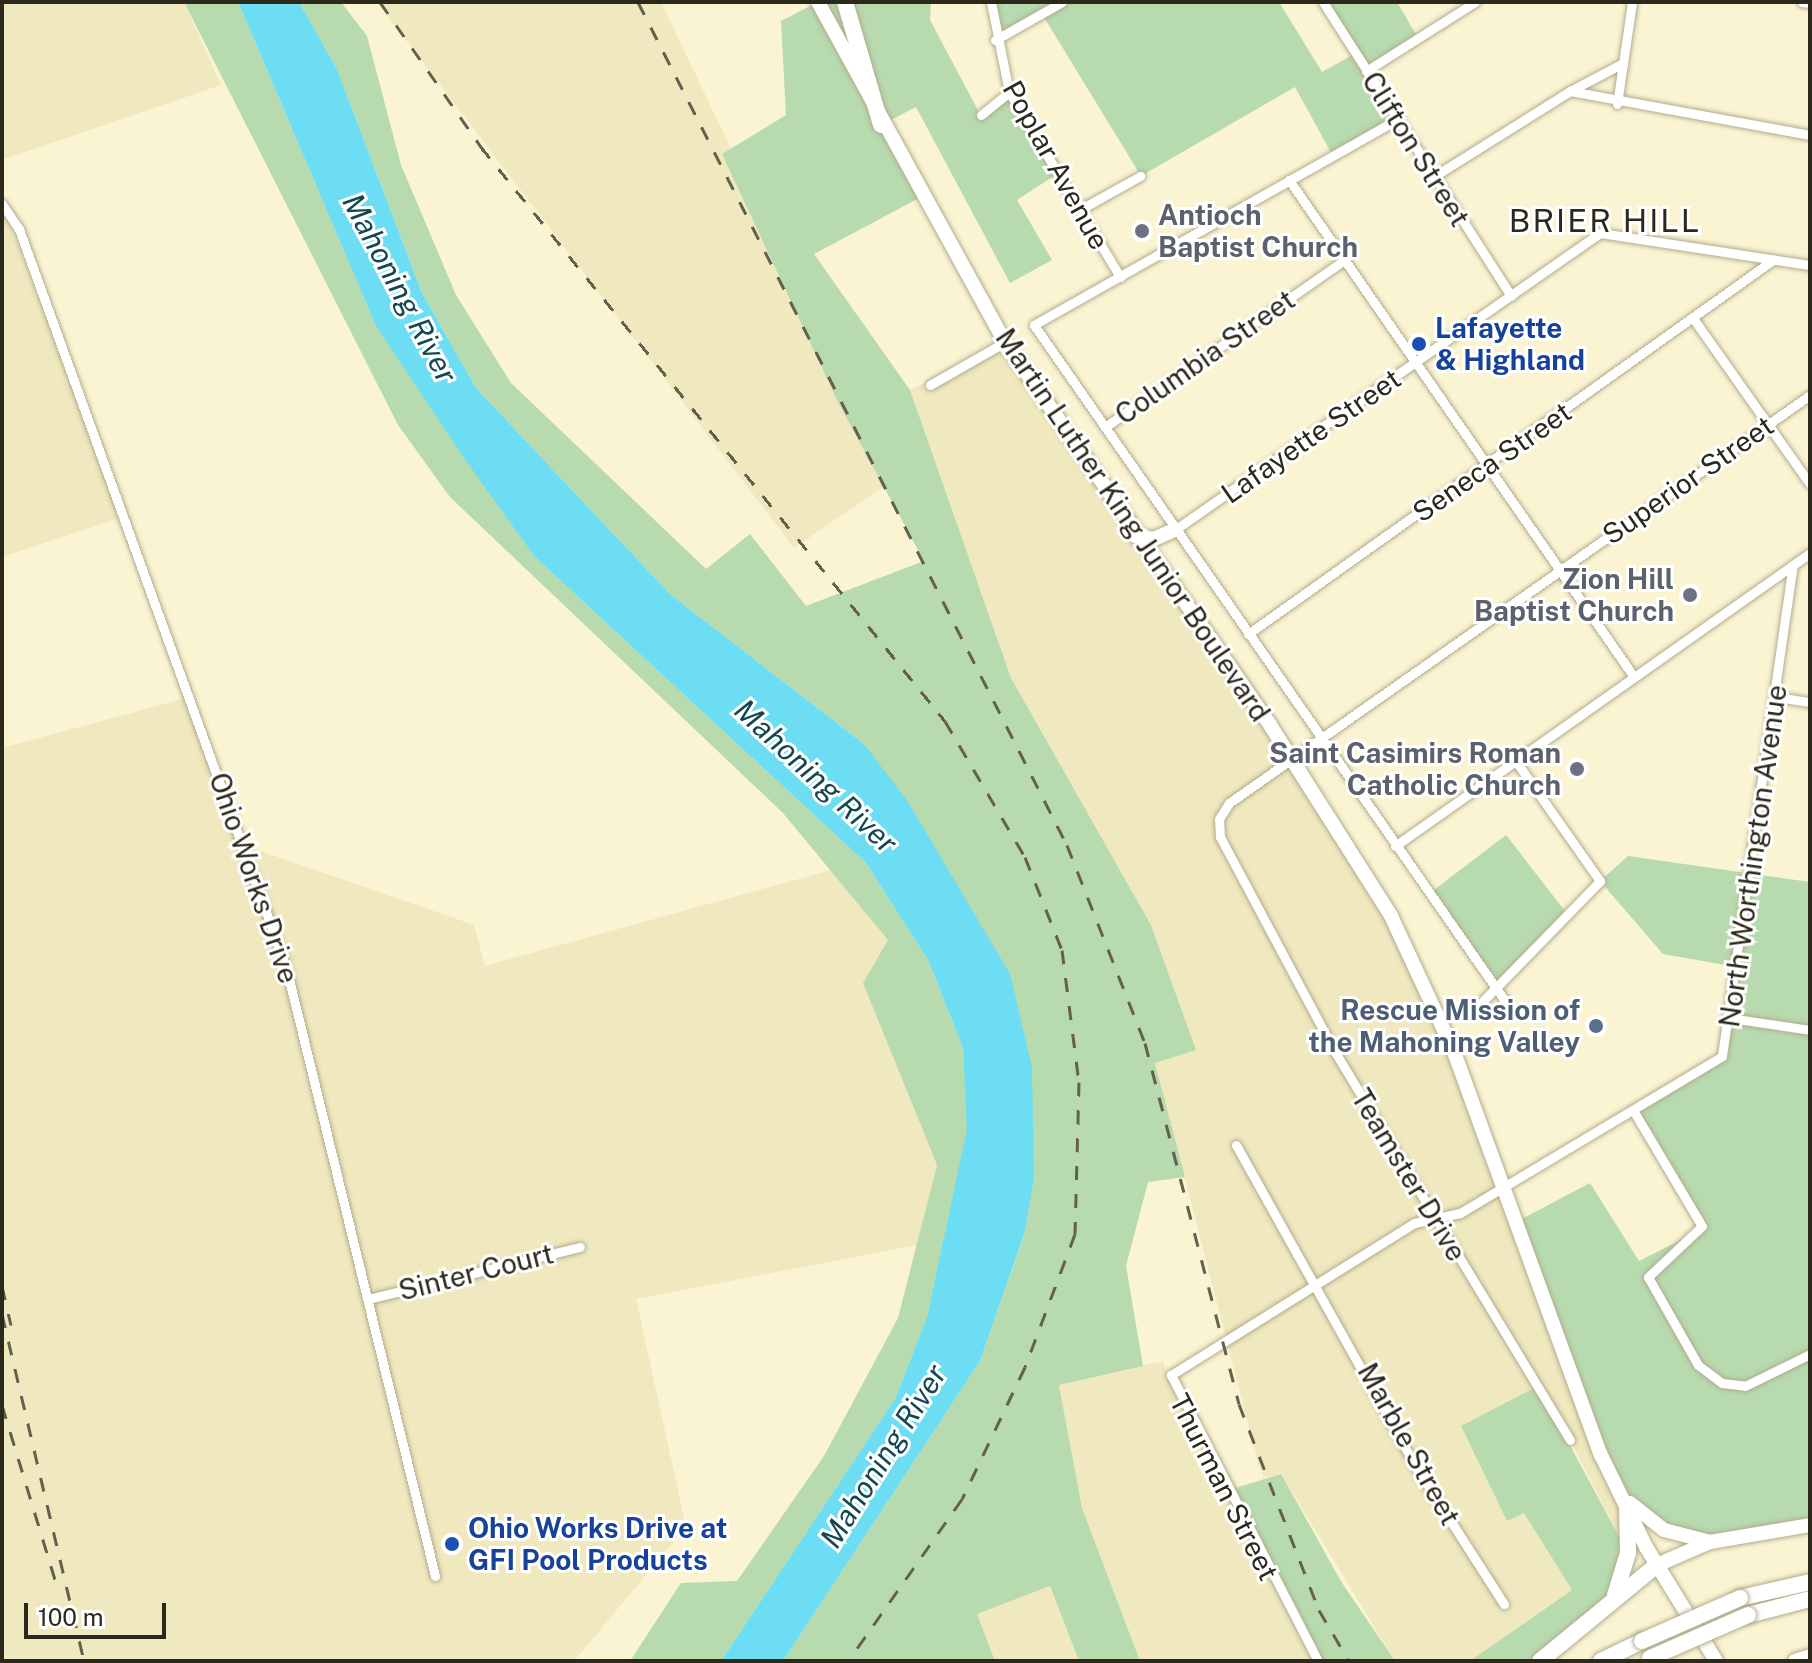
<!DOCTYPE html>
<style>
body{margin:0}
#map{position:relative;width:1812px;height:1663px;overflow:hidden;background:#faf4d3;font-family:"Public Sans",sans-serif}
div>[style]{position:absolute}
.built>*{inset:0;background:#f0e8bf}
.green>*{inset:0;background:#b7daaf}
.water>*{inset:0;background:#6cddf2}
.roads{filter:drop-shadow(0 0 2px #b2ac8d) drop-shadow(0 0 2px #b2ac8d)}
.street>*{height:9px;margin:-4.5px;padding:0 4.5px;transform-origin:4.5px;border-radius:4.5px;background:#fff}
.primary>*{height:14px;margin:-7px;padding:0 7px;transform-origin:7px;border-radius:7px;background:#fff}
.highway>*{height:16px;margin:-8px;padding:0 8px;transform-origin:8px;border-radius:8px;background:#fff}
.rail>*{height:3px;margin-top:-1.5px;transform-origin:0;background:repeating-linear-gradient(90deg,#63604e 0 14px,transparent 0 28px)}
.bridges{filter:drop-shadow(0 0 2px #b2ac8d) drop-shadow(0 0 2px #b2ac8d)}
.highway-bridge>*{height:16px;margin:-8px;padding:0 8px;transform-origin:8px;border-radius:8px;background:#fff}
.dots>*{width:22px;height:22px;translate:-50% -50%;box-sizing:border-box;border:4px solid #fff;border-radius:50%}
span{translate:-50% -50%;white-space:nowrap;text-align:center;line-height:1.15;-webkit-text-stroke:6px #fff;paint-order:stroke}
.street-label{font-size:28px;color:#2b291c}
.worship-label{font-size:28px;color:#5b616d;font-weight:700}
.left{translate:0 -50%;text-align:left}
.right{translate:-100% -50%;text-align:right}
.transit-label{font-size:28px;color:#164399;font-weight:700}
.service-label{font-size:28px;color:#4e5e75;font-weight:700}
.water-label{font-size:30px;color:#144750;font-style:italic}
.quarter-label{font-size:32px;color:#2b291c;letter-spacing:2px}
.frame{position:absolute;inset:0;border:4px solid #2b291c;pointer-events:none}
.scale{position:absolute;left:24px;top:1603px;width:142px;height:36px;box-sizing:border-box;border:4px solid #2b291c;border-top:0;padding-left:10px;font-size:24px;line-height:28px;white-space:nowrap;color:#2b291c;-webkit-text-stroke:6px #fff;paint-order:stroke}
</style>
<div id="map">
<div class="built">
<i style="clip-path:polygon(2px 2px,184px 2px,221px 85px,2px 160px)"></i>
<i style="clip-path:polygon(377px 2px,661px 2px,890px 482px,794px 548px)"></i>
<i style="clip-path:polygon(2px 204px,123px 517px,2px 557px)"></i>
<i style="clip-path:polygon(1005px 342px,1256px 709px,1414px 961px,1627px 1506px,1628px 1553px,1561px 1423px,1461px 1426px,1507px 1521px,1524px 1512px,1572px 1590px,1470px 1661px,1395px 1661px,1281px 1474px,1264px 1478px,1259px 1466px,1155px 1062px,1196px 1050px,1151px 925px,1011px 678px,910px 390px)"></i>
<i style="clip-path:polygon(190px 697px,246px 846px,474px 925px,485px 966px,831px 870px,888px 940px,863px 983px,937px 1165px,917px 1245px,636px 1299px,686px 1527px,574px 1661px,2px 1661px,2px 748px)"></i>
<i style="clip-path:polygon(1163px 1361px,1172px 1388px,1318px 1661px,1140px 1661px,1082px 1508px,1059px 1385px)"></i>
<i style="clip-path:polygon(1050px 1586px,1079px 1661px,995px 1661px,977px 1614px)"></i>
</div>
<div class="green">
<i style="clip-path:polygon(184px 2px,238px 2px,376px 326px,535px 557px,866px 863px,928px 960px,963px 1048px,968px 1128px,927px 1317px,895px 1399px,721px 1661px,630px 1661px,681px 1583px,737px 1581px,824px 1456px,898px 1318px,937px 1165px,863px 983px,888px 940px,783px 813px,450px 497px,398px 425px)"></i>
<i style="clip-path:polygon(299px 2px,341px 2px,367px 36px,401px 165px,456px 295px,511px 383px,706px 569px,750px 534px,806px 606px,924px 561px,838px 402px,722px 154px,786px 115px,781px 21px,818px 2px,931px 2px,930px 20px,980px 114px,1009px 92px,1060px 172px,1017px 200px,1052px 260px,1010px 283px,916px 107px,881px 125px,921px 197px,814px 254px,910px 390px,1011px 678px,1151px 925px,1196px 1050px,1155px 1063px,1185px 1177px,1148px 1182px,1126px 1266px,1143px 1366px,1059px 1385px,1082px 1508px,1140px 1661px,1079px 1661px,1050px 1586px,977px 1614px,995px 1661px,783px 1661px,980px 1361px,1024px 1236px,1032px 1067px,864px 744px,670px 594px,476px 388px,422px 293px,337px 69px)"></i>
<i style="clip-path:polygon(991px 2px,1279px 2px,1322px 72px,1354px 54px,1322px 2px,1397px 2px,1418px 38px,1366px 71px,1396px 120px,1333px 156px,1295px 87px,1141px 176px,1042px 14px,995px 40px)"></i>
<i style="clip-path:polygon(1506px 835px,1568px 915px,1496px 988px,1430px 893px)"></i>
<i style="clip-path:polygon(1628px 856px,1810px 882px,1810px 1525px,1724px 1539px,1677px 1536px,1621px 1494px,1516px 1222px,1590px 1183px,1639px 1261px,1702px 1229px,1633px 1110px,1723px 1056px,1737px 967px,1663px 954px,1600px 881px)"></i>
<i style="clip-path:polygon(1538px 1386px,1628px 1553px,1615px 1595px,1540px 1661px,1470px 1661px,1572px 1590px,1524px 1513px,1507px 1521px,1461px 1426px)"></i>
<i style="clip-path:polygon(1281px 1474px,1342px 1583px,1395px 1661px,1318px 1661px,1232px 1489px)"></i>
</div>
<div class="water">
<i style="clip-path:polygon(238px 2px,299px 2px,337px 69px,422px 293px,476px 388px,670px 594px,864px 744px,908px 802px,1010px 974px,1032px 1067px,1034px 1178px,1024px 1235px,980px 1361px,783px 1661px,721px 1661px,895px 1399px,927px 1317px,967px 1129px,963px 1048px,928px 960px,866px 863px,535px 557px,464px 458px,376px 326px)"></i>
</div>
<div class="roads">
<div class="street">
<i style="left:991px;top:2px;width:92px;rotate:78.7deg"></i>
<i style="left:1009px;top:92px;width:216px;rotate:59deg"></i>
<i style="left:1323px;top:2px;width:349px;rotate:57.4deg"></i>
<i style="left:1802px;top:2px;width:8px;rotate:7deg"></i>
<i style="left:995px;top:40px;width:77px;rotate:-29.6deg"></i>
<i style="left:1366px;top:71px;width:129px;rotate:-32.3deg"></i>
<i style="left:1570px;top:91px;width:60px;rotate:-27.8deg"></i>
<i style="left:1617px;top:104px;width:103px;rotate:-81.6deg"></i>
<i style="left:981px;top:115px;width:36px;rotate:-39deg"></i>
<i style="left:1396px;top:120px;width:416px;rotate:150.5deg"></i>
<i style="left:1034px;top:325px;width:824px;rotate:55.13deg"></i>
<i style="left:1433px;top:177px;width:162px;rotate:-32.1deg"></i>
<i style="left:1570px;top:91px;width:244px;rotate:10.4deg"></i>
<i style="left:1289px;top:180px;width:605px;rotate:55.23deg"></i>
<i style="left:2px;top:204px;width:30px;rotate:56deg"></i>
<i style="left:19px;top:229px;width:785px;rotate:70.11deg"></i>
<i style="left:286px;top:967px;width:627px;rotate:76.25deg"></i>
<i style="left:1081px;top:209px;width:68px;rotate:-29.2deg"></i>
<i style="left:1695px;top:321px;width:199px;rotate:54.8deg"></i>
<i style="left:930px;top:385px;width:86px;rotate:-29.8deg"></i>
<i style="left:1105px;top:427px;width:292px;rotate:-34.9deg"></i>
<i style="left:1176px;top:529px;width:517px;rotate:-34.92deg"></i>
<i style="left:1600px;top:233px;width:212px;rotate:8.7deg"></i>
<i style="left:1248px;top:634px;width:645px;rotate:-35.47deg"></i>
<i style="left:1777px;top:697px;width:33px;rotate:9deg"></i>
<i style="left:1395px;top:846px;width:508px;rotate:-35.22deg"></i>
<i style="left:1480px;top:1004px;width:172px;rotate:-45.7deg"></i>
<i style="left:1600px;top:881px;width:148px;rotate:-125.1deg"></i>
<i style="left:1730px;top:1018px;width:81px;rotate:8.5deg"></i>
<i style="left:1633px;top:1110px;width:135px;rotate:59.3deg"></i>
<i style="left:1702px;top:1226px;width:74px;rotate:136.6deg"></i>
<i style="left:1648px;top:1277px;width:101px;rotate:60.4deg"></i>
<i style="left:1698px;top:1365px;width:30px;rotate:37deg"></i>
<i style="left:1722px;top:1383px;width:23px;rotate:7deg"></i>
<i style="left:1745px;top:1386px;width:72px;rotate:-26.2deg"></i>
<i style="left:1236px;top:1145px;width:369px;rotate:60.8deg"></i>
<i style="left:1416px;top:1467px;width:163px;rotate:57.3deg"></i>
<i style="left:372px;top:1298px;width:214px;rotate:-13.8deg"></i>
<i style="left:1570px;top:1440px;width:451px;rotate:-121.2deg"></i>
<i style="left:1336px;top:1054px;width:246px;rotate:-118.1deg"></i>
<i style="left:1220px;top:837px;width:18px;rotate:-93deg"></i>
<i style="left:1219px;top:819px;width:19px;rotate:-58deg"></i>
<i style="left:1229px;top:803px;width:710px;rotate:-35.08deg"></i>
<i style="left:1318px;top:1661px;width:322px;rotate:-117.2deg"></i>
<i style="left:1171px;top:1375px;width:287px;rotate:-32deg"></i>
<i style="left:1414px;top:1223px;width:47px;rotate:-12.3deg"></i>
<i style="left:1460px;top:1213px;width:305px;rotate:-30.9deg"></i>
<i style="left:1722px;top:1056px;width:495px;rotate:-81.8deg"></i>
</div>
<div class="primary">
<i style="left:818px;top:2px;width:388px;rotate:61.2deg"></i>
<i style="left:1005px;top:342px;width:466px;rotate:55.3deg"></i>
<i style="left:1270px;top:725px;width:226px;rotate:57.6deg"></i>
<i style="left:1391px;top:916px;width:150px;rotate:65.1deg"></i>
<i style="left:1454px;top:1052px;width:429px;rotate:70deg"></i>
<i style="left:1601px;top:1455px;width:102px;rotate:63.9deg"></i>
<i style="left:1646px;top:1547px;width:134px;rotate:58.4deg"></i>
<i style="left:1135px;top:536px;width:19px;rotate:9deg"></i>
<i style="left:1154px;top:539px;width:24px;rotate:-24deg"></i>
<i style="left:1630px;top:1503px;width:43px;rotate:38.5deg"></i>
<i style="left:1664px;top:1530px;width:48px;rotate:14.6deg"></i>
<i style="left:1657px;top:1565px;width:58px;rotate:-23.5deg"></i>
<i style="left:1710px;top:1542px;width:101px;rotate:-9.6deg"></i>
<i style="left:1795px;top:1661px;width:16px;rotate:-18deg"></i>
</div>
<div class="highway">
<i style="left:845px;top:2px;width:128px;rotate:73.7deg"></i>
<i style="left:1615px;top:1595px;width:44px;rotate:-72.8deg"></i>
<i style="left:1628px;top:1553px;width:47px;rotate:-91.2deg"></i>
<i style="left:1740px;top:1598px;width:72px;rotate:-12.9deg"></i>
<i style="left:1748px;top:1615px;width:64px;rotate:-14.5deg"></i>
<i style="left:1540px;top:1661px;width:151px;rotate:-39.4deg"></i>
<i style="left:1601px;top:1661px;width:46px;rotate:-26deg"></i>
</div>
</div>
<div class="rail">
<i style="left:380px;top:2px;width:177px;rotate:55.1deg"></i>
<i style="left:481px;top:147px;width:738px;rotate:51.05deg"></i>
<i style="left:945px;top:721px;width:158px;rotate:59.5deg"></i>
<i style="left:1025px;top:857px;width:100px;rotate:68.3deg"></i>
<i style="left:1062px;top:950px;width:133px;rotate:82.7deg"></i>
<i style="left:1079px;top:1082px;width:152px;rotate:91.5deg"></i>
<i style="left:1075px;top:1234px;width:142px;rotate:110.6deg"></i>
<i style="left:1025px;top:1367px;width:146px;rotate:115.5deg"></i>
<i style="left:962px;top:1499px;width:198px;rotate:125.1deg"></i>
<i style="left:638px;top:2px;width:946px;rotate:63.03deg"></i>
<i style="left:1067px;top:845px;width:213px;rotate:68.5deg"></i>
<i style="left:1145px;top:1043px;width:373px;rotate:75.4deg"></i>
<i style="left:1239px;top:1404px;width:221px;rotate:68.8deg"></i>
<i style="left:1319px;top:1610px;width:59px;rotate:59.5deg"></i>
<i style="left:2px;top:1286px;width:40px;rotate:77deg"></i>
<i style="left:2px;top:1314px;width:357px;rotate:76.7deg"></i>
<i style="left:2px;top:1405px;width:186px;rotate:73.1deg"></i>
</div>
<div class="bridges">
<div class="highway-bridge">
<i style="left:1642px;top:1641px;width:107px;rotate:-23.7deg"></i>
<i style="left:1650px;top:1658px;width:107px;rotate:-23.7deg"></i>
</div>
</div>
<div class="dots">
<i style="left:1142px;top:231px;background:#6b7280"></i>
<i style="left:1419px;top:344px;background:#1a4fb4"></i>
<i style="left:1690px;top:595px;background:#6b7280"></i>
<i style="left:1577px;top:769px;background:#6b7280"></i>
<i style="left:1596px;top:1026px;background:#5c6f8a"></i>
<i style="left:452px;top:1544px;background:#1a4fb4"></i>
</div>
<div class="street-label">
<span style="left:1416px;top:149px;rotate:58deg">Clifton Street</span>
<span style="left:1056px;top:165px;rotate:61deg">Poplar Avenue</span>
<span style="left:1205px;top:357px;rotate:-35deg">Columbia Street</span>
<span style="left:1311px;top:436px;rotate:-35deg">Lafayette Street</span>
<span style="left:1492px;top:462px;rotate:-35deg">Seneca Street</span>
<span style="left:1688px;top:480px;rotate:-35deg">Superior Street</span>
<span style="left:1133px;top:525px;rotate:56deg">Martin Luther King Junior Boulevard</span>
<span style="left:1753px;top:856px;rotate:-82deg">North Worthington Avenue</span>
<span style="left:254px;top:878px;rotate:71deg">Ohio Works Drive</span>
<span style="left:1409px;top:1175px;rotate:59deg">Teamster Drive</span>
<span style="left:476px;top:1272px;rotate:-14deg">Sinter Court</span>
<span style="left:1409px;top:1444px;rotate:61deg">Marble Street</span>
<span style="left:1224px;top:1487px;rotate:63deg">Thurman Street</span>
</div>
<div class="worship-label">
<span class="left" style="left:1158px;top:231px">Antioch<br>Baptist Church</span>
<span class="right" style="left:1674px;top:595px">Zion Hill<br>Baptist Church</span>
<span class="right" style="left:1561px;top:769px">Saint Casimirs Roman<br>Catholic Church</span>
</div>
<div class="transit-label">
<span class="left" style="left:1435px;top:344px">Lafayette<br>&amp; Highland</span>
<span class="left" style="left:468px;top:1544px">Ohio Works Drive at<br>GFI Pool Products</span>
</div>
<div class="service-label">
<span class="right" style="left:1580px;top:1026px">Rescue Mission of<br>the Mahoning Valley</span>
</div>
<div class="water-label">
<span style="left:400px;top:288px;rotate:62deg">Mahoning River</span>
<span style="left:816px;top:776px;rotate:43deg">Mahoning River</span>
<span style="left:883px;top:1456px;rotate:-58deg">Mahoning River</span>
</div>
<div class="quarter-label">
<span style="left:1605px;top:221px">BRIER HILL</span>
</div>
<div class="frame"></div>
<div class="scale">100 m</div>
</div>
